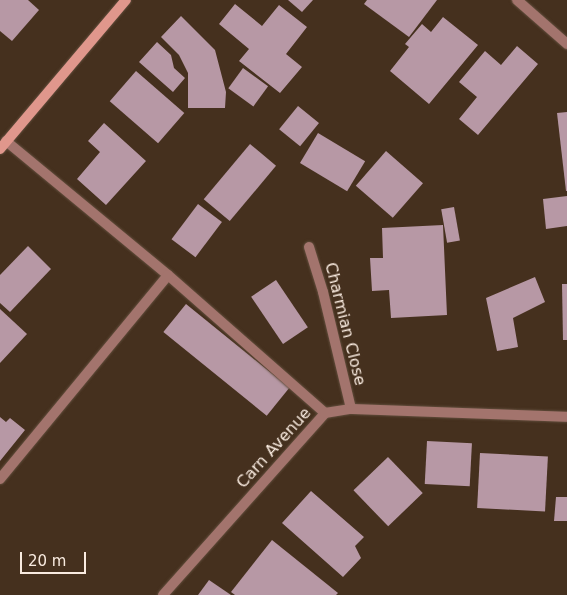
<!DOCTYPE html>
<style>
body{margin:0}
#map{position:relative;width:567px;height:595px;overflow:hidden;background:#45301e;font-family:"DejaVu Sans",sans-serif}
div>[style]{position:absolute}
.building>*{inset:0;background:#b798a5;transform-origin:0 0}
.roads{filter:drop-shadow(0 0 1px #624e3d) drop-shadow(0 0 1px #624e3d)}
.service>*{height:10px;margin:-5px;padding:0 5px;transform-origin:5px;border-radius:5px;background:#a3746d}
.minor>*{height:10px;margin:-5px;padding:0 5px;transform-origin:5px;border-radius:5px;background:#a3746d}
.secondary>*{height:10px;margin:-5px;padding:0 5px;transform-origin:5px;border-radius:5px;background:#e0978c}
span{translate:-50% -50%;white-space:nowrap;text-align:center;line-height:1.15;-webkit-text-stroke:5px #45301e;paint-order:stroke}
.street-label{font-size:16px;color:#f9ebe0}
.scale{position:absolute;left:20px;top:552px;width:66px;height:22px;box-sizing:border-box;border:2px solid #f9ebe0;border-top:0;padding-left:6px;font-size:15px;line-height:18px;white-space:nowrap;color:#f9ebe0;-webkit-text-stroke:4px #45301e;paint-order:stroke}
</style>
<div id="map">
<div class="building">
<i style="clip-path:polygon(0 0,28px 0,39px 10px,12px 41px,0 31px)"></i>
<i style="clip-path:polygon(288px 0,313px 0,302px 12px)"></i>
<i style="clip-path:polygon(367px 0,437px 0,409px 37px,364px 4px)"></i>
<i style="clip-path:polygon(235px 4px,262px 26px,279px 5px,307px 27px,286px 54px,302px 67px,280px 93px,239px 61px,249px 49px,219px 24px)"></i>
<i style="clip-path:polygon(181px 16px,215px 50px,226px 92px,225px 108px,188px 108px,188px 73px,179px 55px,161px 37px)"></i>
<i style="clip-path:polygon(443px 17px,478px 45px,429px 104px,390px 71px,409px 47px,405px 44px,422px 24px,431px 32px)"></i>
<i style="clip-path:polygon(157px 42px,171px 55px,174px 68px,185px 78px,173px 92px,139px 62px)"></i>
<i style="clip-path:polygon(517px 46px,538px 64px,478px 135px,459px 119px,477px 97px,459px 82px,485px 51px,501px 65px)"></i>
<i style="left:243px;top:68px;width:31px;height:25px;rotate:36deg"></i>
<i style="left:136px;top:71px;width:64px;height:40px;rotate:41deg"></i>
<i style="left:298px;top:106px;width:27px;height:30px;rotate:39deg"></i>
<i style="clip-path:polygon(567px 112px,567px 191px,566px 191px,557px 113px)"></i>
<i style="clip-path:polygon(104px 123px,146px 161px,106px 205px,77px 179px,100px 152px,88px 141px)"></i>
<i style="left:318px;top:133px;width:55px;height:35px;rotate:31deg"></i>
<i style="left:250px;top:144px;width:34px;height:72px;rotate:40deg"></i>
<i style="left:386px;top:151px;width:49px;height:46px;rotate:41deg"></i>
<i style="clip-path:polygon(567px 196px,567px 226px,546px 229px,543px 199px)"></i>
<i style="left:198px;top:204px;width:30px;height:44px;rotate:37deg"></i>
<i style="left:454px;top:207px;width:34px;height:13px;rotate:80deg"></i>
<i style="clip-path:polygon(443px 225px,447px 315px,391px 318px,389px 290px,372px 291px,370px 258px,383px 258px,382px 228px)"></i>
<i style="clip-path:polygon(28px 246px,51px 269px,10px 312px,0 303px,0 275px)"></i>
<i style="clip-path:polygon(535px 277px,545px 302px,513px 318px,518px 347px,497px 351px,486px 298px)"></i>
<i style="left:276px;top:280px;width:57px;height:30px;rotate:56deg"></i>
<i style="clip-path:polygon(562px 284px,567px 284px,567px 340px,563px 340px)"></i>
<i style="left:186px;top:304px;width:133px;height:36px;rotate:39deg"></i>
<i style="clip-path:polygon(0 309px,27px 334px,0 363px)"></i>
<i style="clip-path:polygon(0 417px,6px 422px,10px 418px,25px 430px,0 461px)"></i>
<i style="left:427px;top:441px;width:45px;height:43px;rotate:3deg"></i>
<i style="left:480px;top:453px;width:68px;height:55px;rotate:3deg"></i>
<i style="left:388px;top:457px;width:50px;height:48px;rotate:46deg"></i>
<i style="clip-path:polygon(311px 491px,364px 537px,355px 546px,361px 558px,343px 577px,282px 523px)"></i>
<i style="clip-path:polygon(556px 497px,567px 497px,567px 521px,554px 521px)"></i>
<i style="clip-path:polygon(272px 540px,338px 593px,336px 595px,235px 595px,231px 592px)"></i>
<i style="clip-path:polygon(209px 580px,231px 595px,198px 595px)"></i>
</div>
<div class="roads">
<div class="service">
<i style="left:6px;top:141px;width:210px;rotate:39.6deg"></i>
<i style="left:168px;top:275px;width:209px;rotate:41.3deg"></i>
<i style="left:0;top:479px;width:264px;rotate:-50.5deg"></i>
</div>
<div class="minor">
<i style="left:517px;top:0;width:67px;rotate:41.3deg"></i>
<i style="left:309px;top:247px;width:47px;rotate:72.7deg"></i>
<i style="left:323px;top:292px;width:120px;rotate:76.5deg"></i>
<i style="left:163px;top:595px;width:244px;rotate:-48.3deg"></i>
<i style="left:325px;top:413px;width:26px;rotate:-9deg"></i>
<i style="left:351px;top:409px;width:216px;rotate:2.1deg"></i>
</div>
<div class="secondary">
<i style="left:0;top:149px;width:195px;rotate:-49.8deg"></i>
</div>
</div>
<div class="street-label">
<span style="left:345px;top:324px;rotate:76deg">Charmian Close</span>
<span style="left:274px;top:448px;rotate:-48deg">Carn Avenue</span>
</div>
<div class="scale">20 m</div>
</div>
